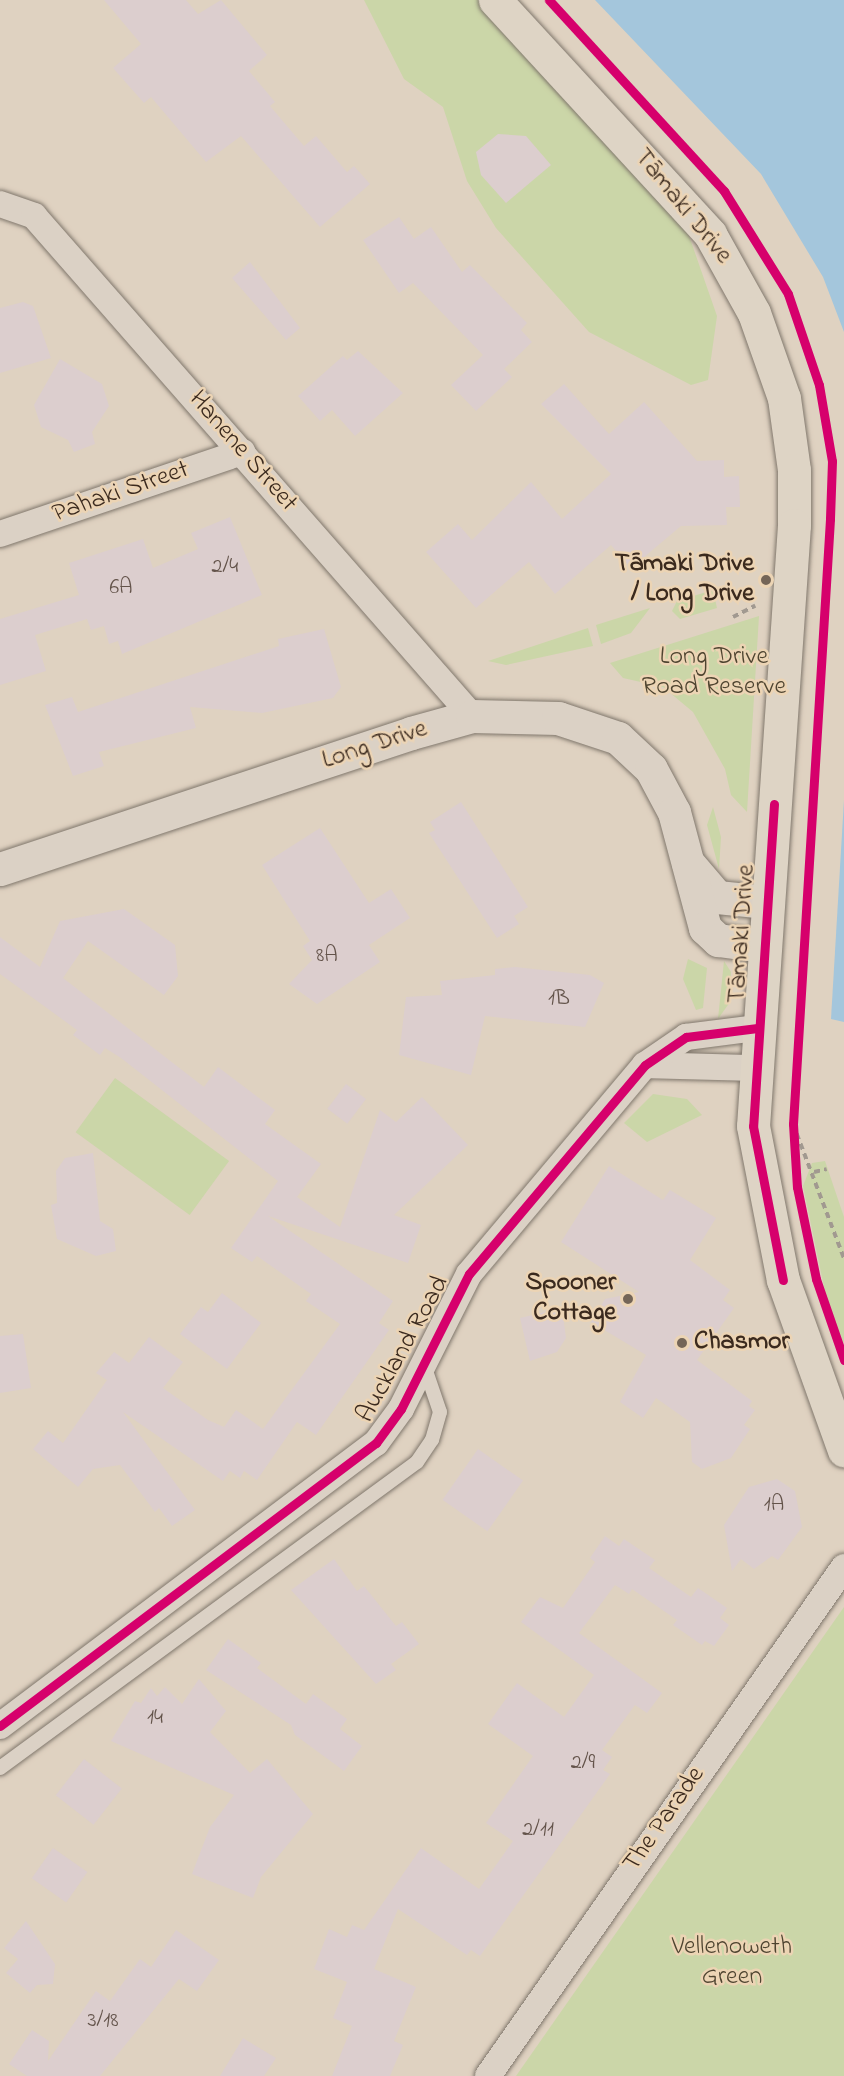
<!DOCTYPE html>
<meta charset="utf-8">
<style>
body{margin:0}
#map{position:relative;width:844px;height:2076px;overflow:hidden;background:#dfd2c1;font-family:"Indie Flower",sans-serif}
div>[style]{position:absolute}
.green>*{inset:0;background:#cbd6a8;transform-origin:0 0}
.water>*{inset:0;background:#a4c6dc}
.building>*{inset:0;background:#dccece;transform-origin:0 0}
.path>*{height:4px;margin-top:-2px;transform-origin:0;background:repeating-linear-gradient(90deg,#a19990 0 6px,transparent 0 10.5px)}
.roads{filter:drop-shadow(0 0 2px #80776c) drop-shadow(0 0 2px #80776c)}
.lane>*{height:14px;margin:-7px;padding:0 7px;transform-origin:7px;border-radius:7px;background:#dbd1c5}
.street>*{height:26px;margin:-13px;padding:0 13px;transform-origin:13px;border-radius:13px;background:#dbd1c5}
.secondary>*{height:33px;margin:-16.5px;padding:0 16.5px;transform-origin:16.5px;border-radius:16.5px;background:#dbd1c5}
.primary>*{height:33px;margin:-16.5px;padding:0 16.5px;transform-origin:16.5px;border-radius:16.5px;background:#ded4c5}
.cycleway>*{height:9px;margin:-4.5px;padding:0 4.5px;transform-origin:4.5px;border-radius:4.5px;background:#d6006c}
.dots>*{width:16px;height:16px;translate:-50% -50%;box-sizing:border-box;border:3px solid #ecd4b4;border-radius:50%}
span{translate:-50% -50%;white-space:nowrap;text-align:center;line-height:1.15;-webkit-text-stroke:5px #ecd4b4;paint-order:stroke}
.number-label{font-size:22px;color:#63534a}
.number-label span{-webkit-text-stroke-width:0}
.street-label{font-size:26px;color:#3b2a1e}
.poi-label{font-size:26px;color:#3b2a1e;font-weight:700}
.right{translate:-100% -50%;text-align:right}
.left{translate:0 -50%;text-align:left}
.park-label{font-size:26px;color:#4e4430}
</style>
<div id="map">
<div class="green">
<i style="clip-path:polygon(364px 0,481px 0,687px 230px,717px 316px,708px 380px,691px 385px,589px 332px,496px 228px,467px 181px,443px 107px,404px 79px)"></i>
<i style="clip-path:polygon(713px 590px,717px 608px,680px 619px,672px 611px,677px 601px)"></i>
<i style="clip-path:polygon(650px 608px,631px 633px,601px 644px,596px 625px)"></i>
<i style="clip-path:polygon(759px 616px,747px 812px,731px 795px,725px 769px,693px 712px,663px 687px,623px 678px,610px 663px)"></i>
<i style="clip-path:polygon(588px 628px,593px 646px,506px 665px,488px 661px)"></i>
<i style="clip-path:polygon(713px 807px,721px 837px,719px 869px,707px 825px)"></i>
<i style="clip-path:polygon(688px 959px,707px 968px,703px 1008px,696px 1010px,683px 979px)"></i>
<i style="clip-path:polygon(724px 961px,731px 972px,730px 1002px,718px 1019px)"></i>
<i style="left:115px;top:1078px;width:141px;height:67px;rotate:36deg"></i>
<i style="clip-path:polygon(653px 1094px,687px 1099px,702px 1115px,647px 1142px,624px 1123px)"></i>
<i style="clip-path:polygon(825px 1161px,844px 1217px,844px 1344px,828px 1306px,803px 1186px,812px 1163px)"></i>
<i style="clip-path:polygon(844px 1607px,844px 2076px,516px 2076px)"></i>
</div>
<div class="water">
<i style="clip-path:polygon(595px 0,844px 0,844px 332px,823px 277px,761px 174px)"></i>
<i style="clip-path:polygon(844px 800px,844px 1022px,831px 1019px)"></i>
</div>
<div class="building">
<i style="clip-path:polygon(104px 0,186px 0,198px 14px,221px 0,267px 55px,249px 71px,275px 102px,270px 106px,304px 146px,316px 136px,347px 172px,354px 166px,370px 184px,320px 227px,241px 136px,206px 162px,151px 97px,144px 103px,113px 68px,141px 44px)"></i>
<i style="clip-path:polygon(498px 134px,526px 136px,551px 165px,506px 203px,481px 175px,476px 152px)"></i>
<i style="clip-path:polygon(399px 217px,414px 239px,431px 227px,462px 272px,470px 265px,527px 323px,521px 330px,532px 342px,504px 369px,512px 377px,476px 411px,451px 385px,483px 355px,413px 283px,399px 293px,363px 240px)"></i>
<i style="clip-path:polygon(250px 262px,300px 328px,286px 340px,232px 278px)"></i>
<i style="clip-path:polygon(23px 302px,33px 306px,51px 358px,0 373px,0 308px)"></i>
<i style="clip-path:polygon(358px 351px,403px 393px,355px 436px,332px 410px,320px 421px,298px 396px,343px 356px,347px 360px)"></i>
<i style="clip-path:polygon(60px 359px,102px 384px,109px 406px,92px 432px,95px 444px,74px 452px,68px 440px,41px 427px,34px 405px)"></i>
<i style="clip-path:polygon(564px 384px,609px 434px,644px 402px,697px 461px,724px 460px,724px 477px,739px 476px,740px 507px,726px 507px,727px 525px,681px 526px,631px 568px,611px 545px,555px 594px,529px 562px,476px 608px,426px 552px,458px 524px,472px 540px,531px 482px,562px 519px,611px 474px,541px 404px)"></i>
<i style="clip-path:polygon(230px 517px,262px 595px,122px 654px,118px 641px,109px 644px,104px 626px,91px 630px,87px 619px,35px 635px,46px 671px,0 685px,0 619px,79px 595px,69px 563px,143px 539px,153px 568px,198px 549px,191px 533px)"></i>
<i style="clip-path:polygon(324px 629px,341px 687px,333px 698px,262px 713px,190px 707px,196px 728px,99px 752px,104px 766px,73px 776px,45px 705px,72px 697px,78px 712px,279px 646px,278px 639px)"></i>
<i style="clip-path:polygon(461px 802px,528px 907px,514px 916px,519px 924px,497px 938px,429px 833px,435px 830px,430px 822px)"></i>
<i style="clip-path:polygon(320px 828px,369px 903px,391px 889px,410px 918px,369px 945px,380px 962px,317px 1004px,289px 984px,312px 960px,303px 946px,310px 941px,262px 865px)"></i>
<i style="clip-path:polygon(124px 909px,175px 945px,178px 976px,164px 995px,88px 941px,63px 978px,204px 1087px,218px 1067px,275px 1110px,265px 1124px,321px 1164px,297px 1197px,340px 1227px,380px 1110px,396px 1122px,422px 1097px,468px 1145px,394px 1215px,421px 1225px,408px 1263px,268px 1216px,393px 1301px,379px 1323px,389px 1330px,316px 1435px,297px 1422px,257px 1480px,244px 1471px,240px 1478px,230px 1471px,223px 1481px,123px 1412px,195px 1510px,172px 1526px,159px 1508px,155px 1512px,120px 1465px,93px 1469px,78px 1487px,33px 1449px,48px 1431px,63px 1443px,107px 1380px,96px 1373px,114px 1352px,129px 1363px,149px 1337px,183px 1362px,163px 1388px,208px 1420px,224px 1427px,236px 1410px,263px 1429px,340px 1324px,306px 1301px,311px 1294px,257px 1256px,252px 1262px,231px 1248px,278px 1181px,121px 1058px,105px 1048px,100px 1055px,73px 1035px,77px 1030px,0 974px,0 937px,40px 967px,60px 921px)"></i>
<i style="clip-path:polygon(515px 967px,590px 975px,604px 983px,585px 1027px,485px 1016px,471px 1075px,399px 1055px,406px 997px,442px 995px,440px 981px,495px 975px,495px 969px)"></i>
<i style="left:346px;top:1084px;width:25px;height:31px;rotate:37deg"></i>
<i style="clip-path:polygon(93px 1153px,100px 1221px,113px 1229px,116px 1251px,96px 1256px,57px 1239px,51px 1205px,57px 1203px,56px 1171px,65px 1158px)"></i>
<i style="clip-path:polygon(609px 1166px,663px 1200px,670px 1190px,716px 1218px,690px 1260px,730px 1290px,723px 1300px,734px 1308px,697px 1360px,752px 1401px,749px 1406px,755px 1410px,744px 1425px,750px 1429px,731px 1458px,702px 1469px,692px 1462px,690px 1422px,656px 1398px,643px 1418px,620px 1402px,646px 1355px,591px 1322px,605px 1299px,639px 1292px,561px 1242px)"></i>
<i style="clip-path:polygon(222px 1293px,261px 1323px,227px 1369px,180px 1334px,201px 1307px,208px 1312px)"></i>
<i style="clip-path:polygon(562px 1308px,566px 1338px,557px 1352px,530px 1361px,520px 1318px)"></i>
<i style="clip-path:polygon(23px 1334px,31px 1388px,0 1393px,0 1336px)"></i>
<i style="left:478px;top:1449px;width:55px;height:62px;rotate:35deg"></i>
<i style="clip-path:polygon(777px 1479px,795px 1491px,802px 1527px,778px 1560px,772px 1556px,754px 1569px,741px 1559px,732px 1571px,724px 1525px,749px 1487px)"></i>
<i style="clip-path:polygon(605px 1536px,619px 1546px,624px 1539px,655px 1560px,649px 1568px,691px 1597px,698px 1588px,727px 1608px,720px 1618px,729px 1625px,714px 1646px,705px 1641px,702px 1645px,673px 1625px,677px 1620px,632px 1589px,629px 1594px,615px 1585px,579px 1633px,662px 1693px,647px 1713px,635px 1705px,602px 1750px,612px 1757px,603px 1770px,610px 1774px,480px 1956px,471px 1950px,467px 1955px,398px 1909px,374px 1969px,416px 1987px,394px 2041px,403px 2045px,390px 2076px,332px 2076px,352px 2026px,333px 2018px,347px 1982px,314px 1969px,329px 1929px,347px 1937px,352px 1925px,364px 1930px,421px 1848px,479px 1889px,513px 1841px,486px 1823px,533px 1756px,488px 1724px,517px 1683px,564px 1717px,594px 1675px,521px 1622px,540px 1597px,563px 1608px,595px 1562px,590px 1558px)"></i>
<i style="clip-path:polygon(334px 1559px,357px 1591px,364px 1586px,396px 1626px,402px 1622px,419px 1644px,391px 1664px,396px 1670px,376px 1684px,291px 1590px)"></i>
<i style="clip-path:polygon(228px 1639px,261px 1663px,257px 1668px,306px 1704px,313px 1694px,347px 1719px,340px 1729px,362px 1746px,344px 1771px,295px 1735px,291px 1725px,206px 1670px)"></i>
<i style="clip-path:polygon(199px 1679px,226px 1711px,210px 1732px,250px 1773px,267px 1759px,313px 1814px,261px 1877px,253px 1898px,192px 1874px,210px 1827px,234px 1795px,111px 1741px,135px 1701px,141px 1703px,151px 1688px,157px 1696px,165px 1687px,182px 1704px)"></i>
<i style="left:84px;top:1759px;width:48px;height:46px;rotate:38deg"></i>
<i style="left:53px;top:1848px;width:42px;height:37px;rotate:35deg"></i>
<i style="clip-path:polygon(26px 1921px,55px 1964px,53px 1984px,37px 1985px,30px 1993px,6px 1973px,18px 1959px,4px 1948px)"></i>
<i style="clip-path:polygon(176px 1930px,219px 1960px,197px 1991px,179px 1979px,100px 2076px,27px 2076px,9px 2064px,32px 2030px,49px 2041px,48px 2061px,96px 1991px,110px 2001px,140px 1959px,151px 1967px)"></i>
<i style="clip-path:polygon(243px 2038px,276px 2058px,264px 2076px,220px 2076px)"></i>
</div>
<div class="path">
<i style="left:733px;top:617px;width:25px;rotate:-27deg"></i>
<i style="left:793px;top:1124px;width:143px;rotate:69.2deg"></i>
<i style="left:814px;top:1172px;width:13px;rotate:-13deg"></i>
</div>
<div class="roads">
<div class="lane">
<i style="left:0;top:1768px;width:517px;rotate:-36.27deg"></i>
<i style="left:417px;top:1462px;width:27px;rotate:-56deg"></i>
<i style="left:432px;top:1440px;width:29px;rotate:-74deg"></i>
<i style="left:440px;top:1412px;width:50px;rotate:-108.8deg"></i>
</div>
<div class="street">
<i style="left:0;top:204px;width:36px;rotate:19deg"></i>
<i style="left:34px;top:216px;width:665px;rotate:48.78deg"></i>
<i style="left:0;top:534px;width:256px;rotate:-18.7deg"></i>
<i style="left:645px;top:1065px;width:108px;rotate:1.6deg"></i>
<i style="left:0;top:1726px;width:471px;rotate:-37deg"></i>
<i style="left:376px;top:1443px;width:42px;rotate:-53.7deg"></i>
<i style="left:401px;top:1409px;width:151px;rotate:-63.3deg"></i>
<i style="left:469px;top:1274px;width:273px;rotate:-49.9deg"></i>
<i style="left:645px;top:1065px;width:50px;rotate:-34.3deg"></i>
<i style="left:686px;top:1037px;width:72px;rotate:-7.2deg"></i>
<i style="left:488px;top:2076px;width:621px;rotate:-55.03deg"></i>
</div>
<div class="secondary">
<i style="left:688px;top:863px;width:45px;rotate:49.5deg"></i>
<i style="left:717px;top:897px;width:50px;rotate:5.7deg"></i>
<i style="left:0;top:869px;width:433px;rotate:-18.3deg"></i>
<i style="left:411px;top:733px;width:63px;rotate:-15.6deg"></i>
<i style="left:472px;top:716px;width:86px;rotate:1.3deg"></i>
<i style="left:558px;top:718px;width:63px;rotate:18.4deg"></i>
<i style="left:618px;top:738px;width:45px;rotate:43.2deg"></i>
<i style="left:651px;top:769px;width:49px;rotate:61.9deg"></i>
<i style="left:674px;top:812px;width:120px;rotate:75deg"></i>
<i style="left:705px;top:928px;width:18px;rotate:43deg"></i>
<i style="left:718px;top:940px;width:45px;rotate:7.6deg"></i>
</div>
<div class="primary">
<i style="left:495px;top:0;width:318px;rotate:47.4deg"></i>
<i style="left:710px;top:234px;width:90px;rotate:60.9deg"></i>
<i style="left:754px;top:313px;width:90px;rotate:70.6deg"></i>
<i style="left:784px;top:398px;width:73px;rotate:82.1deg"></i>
<i style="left:794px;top:470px;width:55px;rotate:90deg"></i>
<i style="left:794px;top:525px;width:602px;rotate:93.9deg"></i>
<i style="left:753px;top:1126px;width:157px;rotate:79deg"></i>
<i style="left:783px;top:1280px;width:181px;rotate:70.3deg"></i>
</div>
</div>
<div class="cycleway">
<i style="left:549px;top:0;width:259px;rotate:47.5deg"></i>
<i style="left:724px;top:191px;width:121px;rotate:58.1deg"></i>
<i style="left:788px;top:294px;width:96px;rotate:71.2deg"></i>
<i style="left:819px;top:385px;width:77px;rotate:80.3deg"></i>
<i style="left:832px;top:461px;width:58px;rotate:92deg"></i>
<i style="left:830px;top:519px;width:606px;rotate:93.5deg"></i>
<i style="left:793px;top:1124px;width:63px;rotate:86.4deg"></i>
<i style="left:797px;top:1187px;width:94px;rotate:78.3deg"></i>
<i style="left:816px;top:1279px;width:86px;rotate:70.9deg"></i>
<i style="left:774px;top:804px;width:323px;rotate:93.7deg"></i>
<i style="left:753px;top:1126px;width:157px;rotate:79deg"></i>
<i style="left:0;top:1726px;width:471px;rotate:-37deg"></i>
<i style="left:376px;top:1443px;width:42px;rotate:-53.7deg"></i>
<i style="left:401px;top:1409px;width:151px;rotate:-63.3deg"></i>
<i style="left:469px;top:1274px;width:273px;rotate:-49.9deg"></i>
<i style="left:645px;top:1065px;width:50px;rotate:-34.3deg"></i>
<i style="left:686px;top:1037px;width:72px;rotate:-7.2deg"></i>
</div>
<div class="dots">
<i style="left:766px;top:580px;background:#746557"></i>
<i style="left:628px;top:1299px;background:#746557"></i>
<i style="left:682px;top:1343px;background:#746557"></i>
</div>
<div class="number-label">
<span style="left:225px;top:568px">2/4</span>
<span style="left:121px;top:589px">6A</span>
<span style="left:327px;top:957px">8A</span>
<span style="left:559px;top:1000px">1B</span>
<span style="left:774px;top:1506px">1A</span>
<span style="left:155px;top:1719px">14</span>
<span style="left:583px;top:1764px">2/9</span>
<span style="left:538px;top:1831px">2/11</span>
<span style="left:103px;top:2022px">3/18</span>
</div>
<div class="street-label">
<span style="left:682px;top:207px;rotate:51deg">Tāmaki Drive</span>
<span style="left:242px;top:452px;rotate:49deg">Hanene Street</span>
<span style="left:121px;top:493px;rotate:-19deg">Pahaki Street</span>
<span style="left:375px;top:746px;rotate:-18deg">Long Drive</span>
<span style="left:743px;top:934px;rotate:-86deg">Tāmaki Drive</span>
<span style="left:404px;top:1350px;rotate:-61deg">Auckland Road</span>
<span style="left:665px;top:1820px;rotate:-55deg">The Parade</span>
</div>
<div class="poi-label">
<span class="right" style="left:754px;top:580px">Tāmaki Drive<br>/ Long Drive</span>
<span class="right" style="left:616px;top:1299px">Spooner<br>Cottage</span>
<span class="left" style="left:694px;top:1343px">Chasmor</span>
</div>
<div class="park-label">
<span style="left:714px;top:673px">Long Drive<br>Road Reserve</span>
<span style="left:732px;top:1963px">Vellenoweth<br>Green</span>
</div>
</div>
